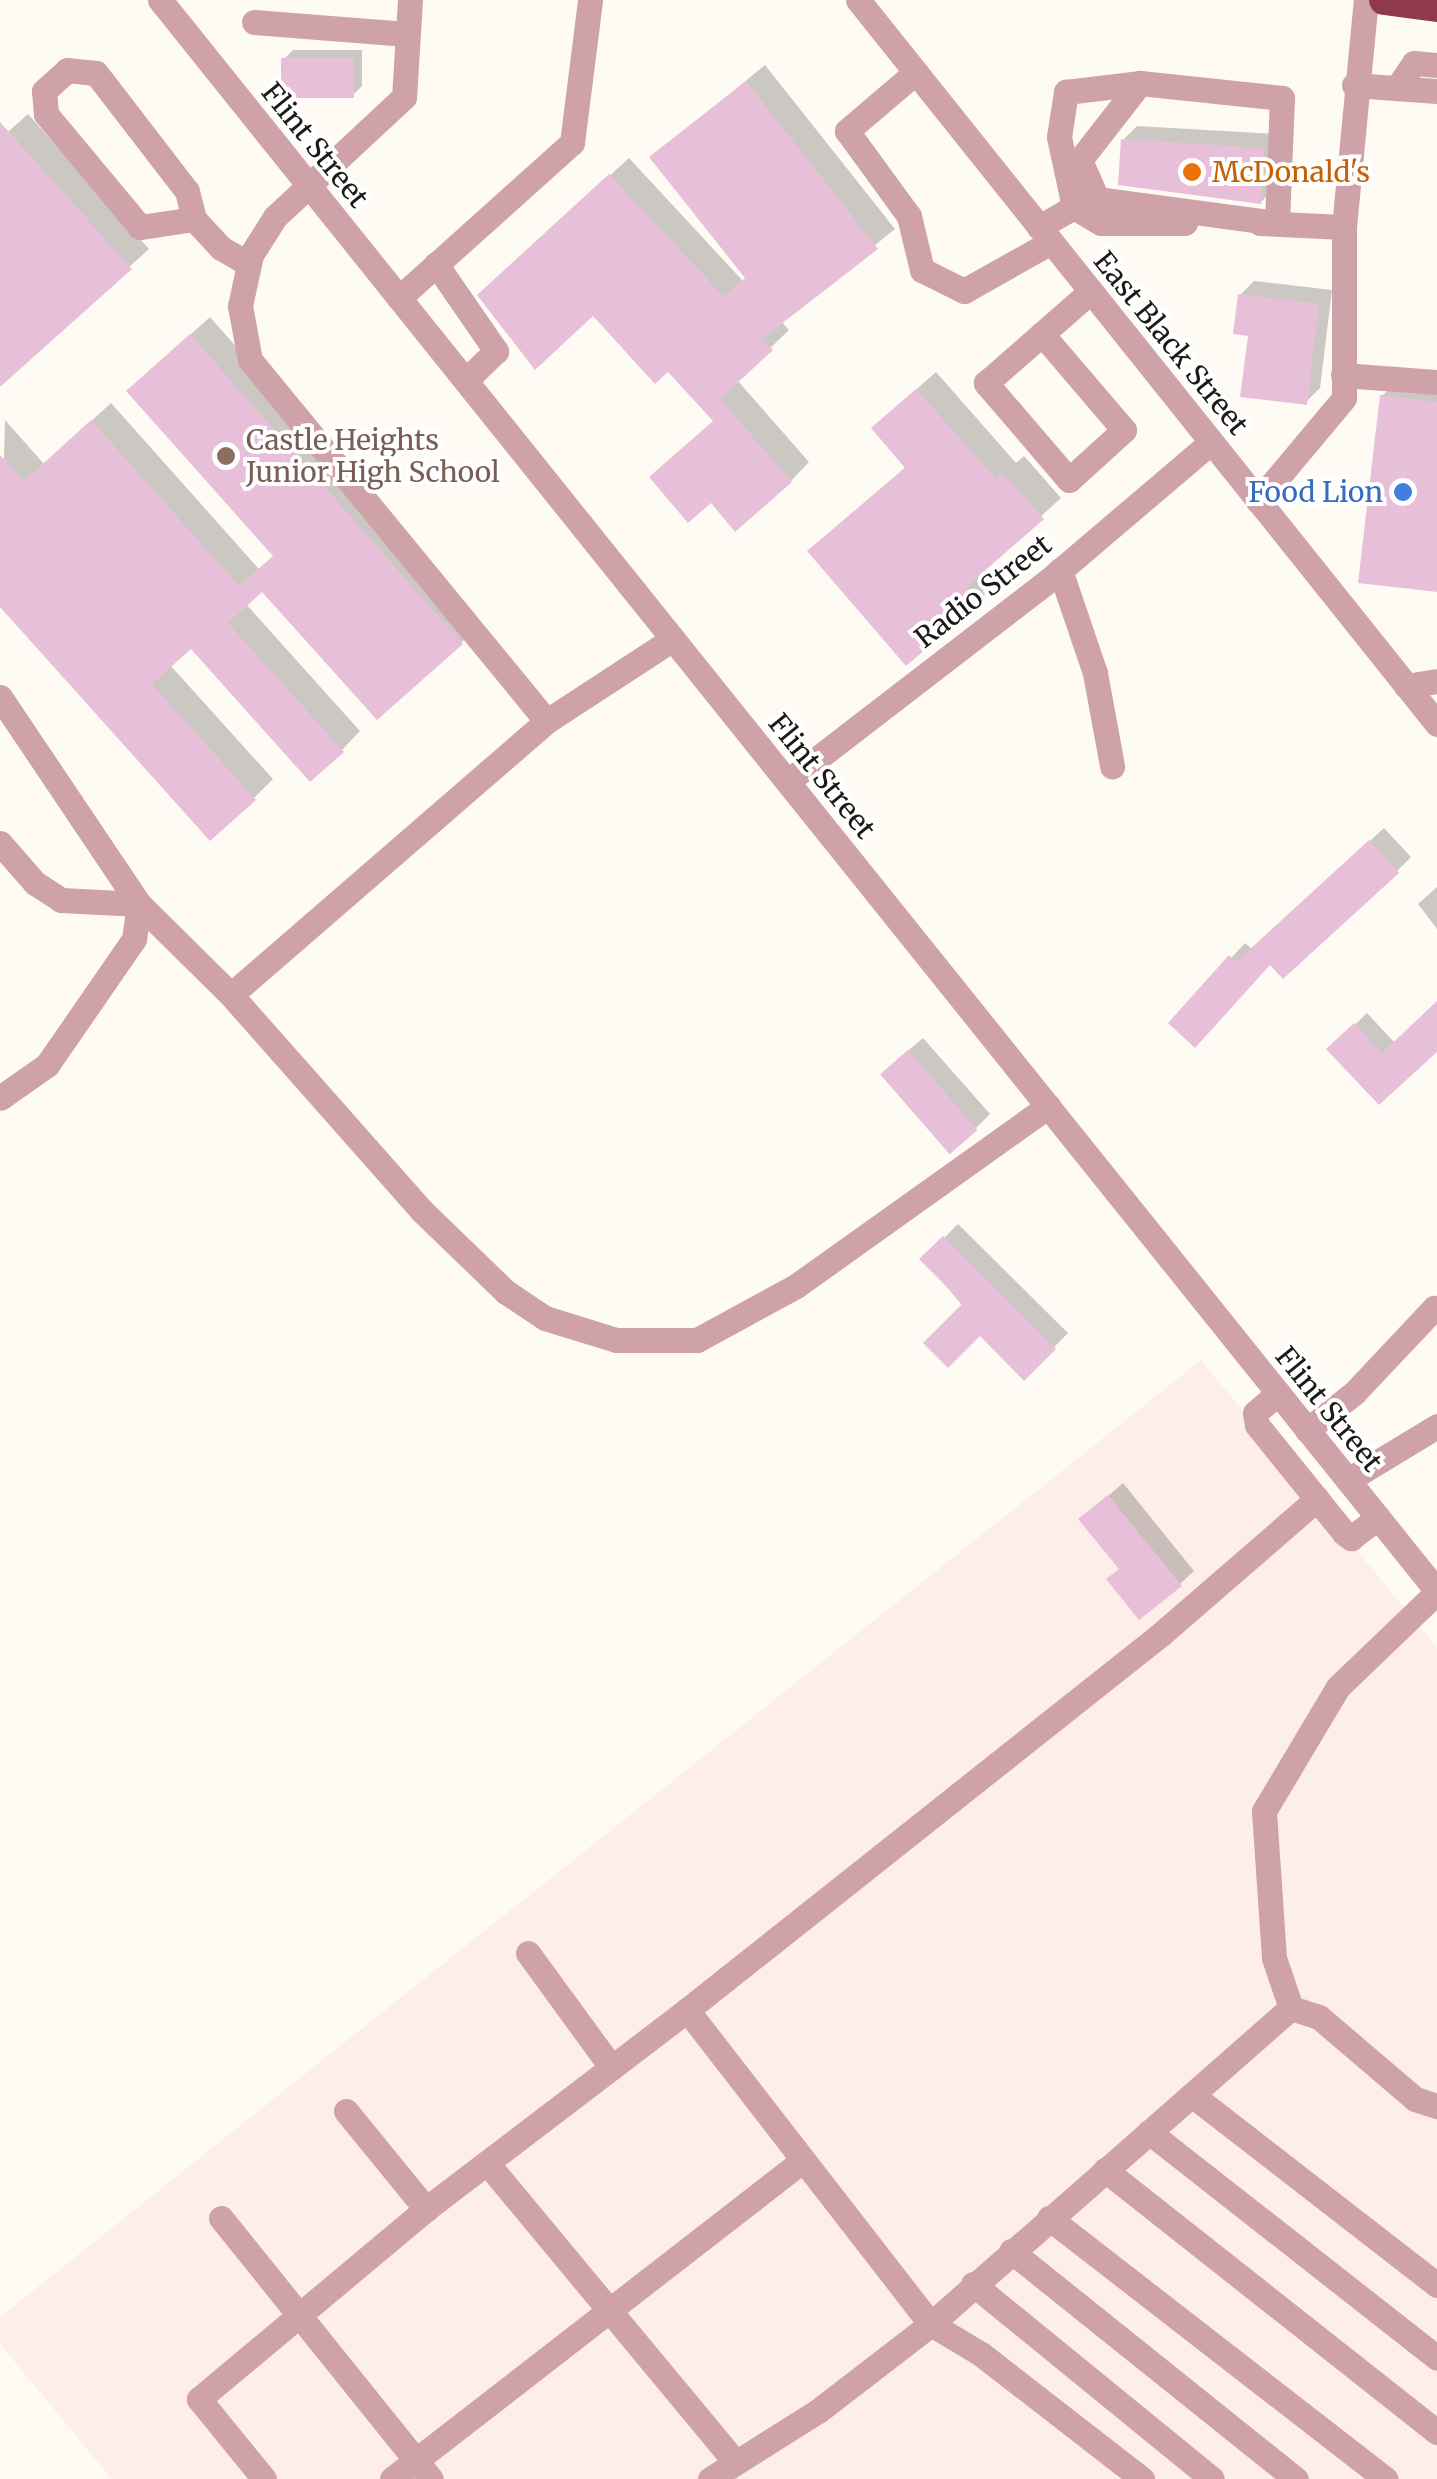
<!DOCTYPE html>
<style>
body{margin:0}
#map{position:relative;width:1437px;height:2479px;overflow:hidden;background:#fefbf4;font-family:Merriweather,serif}
div>[style]{position:absolute}
.industrial>*{inset:0;background:#fdeeea}
.shadow>*{inset:0;background:#0003}
.building>*{inset:0;background:#e8bfd8;transform-origin:0 0}
.minor>*{height:25px;margin:-12.5px;padding:0 12.5px;transform-origin:12.5px;border-radius:12.5px;background:#cfa2a9}
.highway>*{height:30px;margin:-15px;padding:0 15px;transform-origin:15px;border-radius:15px;background:#90394d}
.dots>*{width:28px;height:28px;translate:-50% -50%;box-sizing:border-box;border:5px solid #fff;border-radius:50%}
span{translate:-50% -50%;white-space:nowrap;text-align:center;line-height:1.15;-webkit-text-stroke:8px #fff;paint-order:stroke}
.street-label{font-size:28px;color:#1b1a18}
.food-label{font-size:28px;color:#c56008}
.left{translate:0 -50%;text-align:left}
.education-label{font-size:28px;color:#785e54}
.shop-label{font-size:28px;color:#366cbe}
.right{translate:-100% -50%;text-align:right}
</style>
<div id="map">
<div class="industrial">
<i style="clip-path:polygon(1201px 1360px,1437px 1648px,1437px 2479px,112px 2479px,0 2344px,0 2317px)"></i>
</div>
<div class="shadow">
<i style="clip-path:polygon(293px 50px,362px 50px,362px 86px,353px 95px,284px 59px)"></i>
<i style="clip-path:polygon(765px 65px,895px 229px,781px 321px,789px 330px,737px 380px,809px 462px,791px 481px,715px 420px,668px 369px,593px 313px,499px 277px,629px 158px,743px 281px,748px 277px,653px 157px)"></i>
<i style="clip-path:polygon(28px 114px,149px 249px,0 384px,0 139px)"></i>
<i style="clip-path:polygon(1137px 126px,1277px 134px,1275px 188px,1261px 202px,1123px 140px)"></i>
<i style="clip-path:polygon(1254px 281px,1332px 290px,1320px 388px,1306px 402px,1250px 334px,1240px 295px)"></i>
<i style="clip-path:polygon(210px 317px,480px 624px,461px 643px,263px 589px,246px 604px,360px 731px,342px 750px,192px 646px,170px 665px,273px 779px,254px 798px,0 603px,5px 420px,44px 464px,111px 403px,259px 569px,276px 555px,148px 373px)"></i>
<i style="clip-path:polygon(936px 372px,1016px 463px,1024px 456px,1061px 498px,984px 568px,997px 583px,978px 601px,830px 532px,907px 466px,893px 410px)"></i>
<i style="clip-path:polygon(1401px 377px,1437px 381px,1437px 590px,1382px 396px)"></i>
<i style="clip-path:polygon(1384px 828px,1411px 857px,1397px 871px,1271px 962px,1171px 1023px,1245px 943px,1252px 949px)"></i>
<i style="clip-path:polygon(1437px 887px,1437px 929px,1418px 904px)"></i>
<i style="clip-path:polygon(1437px 1004px,1437px 1048px,1379px 1102px,1330px 1049px,1367px 1013px,1395px 1043px)"></i>
<i style="clip-path:polygon(923px 1038px,990px 1114px,976px 1128px,897px 1060px)"></i>
<i style="clip-path:polygon(958px 1224px,1068px 1333px,1024px 1378px,923px 1259px)"></i>
<i style="clip-path:polygon(1123px 1483px,1194px 1571px,1180px 1584px,1121px 1568px,1082px 1519px)"></i>
</div>
<div class="building">
<i style="left:281px;top:58px;width:73px;height:40px"></i>
<i style="clip-path:polygon(746px 81px,878px 249px,762px 339px,773px 350px,720px 399px,792px 482px,735px 532px,711px 503px,688px 523px,649px 477px,713px 421px,668px 372px,655px 384px,593px 316px,535px 370px,477px 295px,609px 174px,724px 297px,745px 278px,649px 157px)"></i>
<i style="clip-path:polygon(0 122px,132px 269px,0 387px)"></i>
<i style="clip-path:polygon(1121px 139px,1264px 148px,1261px 204px,1118px 185px)"></i>
<i style="clip-path:polygon(1238px 294px,1319px 304px,1307px 405px,1240px 397px,1248px 336px,1233px 334px)"></i>
<i style="clip-path:polygon(190px 334px,463px 644px,377px 720px,262px 592px,228px 623px,344px 752px,310px 782px,191px 649px,152px 684px,256px 800px,210px 841px,0 607px,0 455px,24px 481px,91px 420px,239px 586px,273px 556px,126px 391px)"></i>
<i style="clip-path:polygon(916px 389px,996px 479px,1003px 473px,1044px 519px,966px 587px,980px 603px,906px 666px,807px 551px,905px 468px,871px 428px)"></i>
<i style="clip-path:polygon(1380px 395px,1437px 402px,1437px 592px,1358px 583px)"></i>
<i style="clip-path:polygon(1369px 840px,1399px 873px,1283px 979px,1270px 965px,1195px 1048px,1168px 1023px,1229px 955px,1236px 962px)"></i>
<i style="clip-path:polygon(1437px 1001px,1437px 1052px,1379px 1105px,1326px 1049px,1354px 1023px,1382px 1053px)"></i>
<i style="left:908px;top:1050px;width:106px;height:37px;rotate:49deg"></i>
<i style="clip-path:polygon(943px 1236px,1056px 1349px,1024px 1381px,980px 1336px,948px 1368px,923px 1343px,963px 1303px,919px 1259px)"></i>
<i style="clip-path:polygon(1108px 1495px,1182px 1586px,1139px 1620px,1106px 1579px,1119px 1569px,1078px 1519px)"></i>
</div>
<div class="minor">
<i style="left:160px;top:0;width:2040px;rotate:51.25deg"></i>
<i style="left:410px;top:0;width:97px;rotate:93.5deg"></i>
<i style="left:404px;top:97px;width:176px;rotate:137.1deg"></i>
<i style="left:275px;top:217px;width:45px;rotate:122.3deg"></i>
<i style="left:251px;top:255px;width:52px;rotate:102.2deg"></i>
<i style="left:240px;top:306px;width:55px;rotate:79.5deg"></i>
<i style="left:250px;top:360px;width:467px;rotate:50.6deg"></i>
<i style="left:547px;top:721px;width:150px;rotate:-33.1deg"></i>
<i style="left:858px;top:0;width:927px;rotate:51.35deg"></i>
<i style="left:254px;top:22px;width:153px;rotate:4.5deg"></i>
<i style="left:916px;top:72px;width:91px;rotate:139.5deg"></i>
<i style="left:847px;top:131px;width:105px;rotate:53.9deg"></i>
<i style="left:909px;top:216px;width:56px;rotate:76.5deg"></i>
<i style="left:922px;top:270px;width:47px;rotate:26.6deg"></i>
<i style="left:964px;top:291px;width:100px;rotate:-29.4deg"></i>
<i style="left:1354px;top:85px;width:83px;rotate:4.1deg"></i>
<i style="left:1397px;top:88px;width:30px;rotate:-56deg"></i>
<i style="left:1414px;top:63px;width:23px;rotate:5deg"></i>
<i style="left:1074px;top:207px;width:72px;rotate:-102.1deg"></i>
<i style="left:1059px;top:137px;width:46px;rotate:-81.2deg"></i>
<i style="left:1066px;top:92px;width:75px;rotate:-6.9deg"></i>
<i style="left:1140px;top:83px;width:143px;rotate:6deg"></i>
<i style="left:1282px;top:98px;width:125px;rotate:92.3deg"></i>
<i style="left:1277px;top:223px;width:182px;rotate:-172.4deg"></i>
<i style="left:1097px;top:199px;width:43px;rotate:-113.6deg"></i>
<i style="left:1080px;top:160px;width:98px;rotate:-52.1deg"></i>
<i style="left:194px;top:219px;width:55px;rotate:171.6deg"></i>
<i style="left:140px;top:227px;width:147px;rotate:-129.8deg"></i>
<i style="left:46px;top:114px;width:23px;rotate:-95deg"></i>
<i style="left:44px;top:91px;width:31px;rotate:-42deg"></i>
<i style="left:67px;top:70px;width:29px;rotate:6deg"></i>
<i style="left:96px;top:73px;width:149px;rotate:52.4deg"></i>
<i style="left:187px;top:191px;width:29px;rotate:76deg"></i>
<i style="left:194px;top:219px;width:40px;rotate:47deg"></i>
<i style="left:221px;top:248px;width:32px;rotate:30deg"></i>
<i style="left:1260px;top:223px;width:84px;rotate:2.7deg"></i>
<i style="left:1344px;top:227px;width:228px;rotate:-84.5deg"></i>
<i style="left:1039px;top:227px;width:40px;rotate:-29.7deg"></i>
<i style="left:1074px;top:207px;width:31px;rotate:31deg"></i>
<i style="left:1101px;top:223px;width:84px"></i>
<i style="left:436px;top:264px;width:106px;rotate:55.4deg"></i>
<i style="left:496px;top:351px;width:42px;rotate:136deg"></i>
<i style="left:399px;top:298px;width:232px;rotate:-41.9deg"></i>
<i style="left:572px;top:143px;width:144px;rotate:-82.8deg"></i>
<i style="left:1042px;top:334px;width:126px;rotate:49.5deg"></i>
<i style="left:1124px;top:430px;width:74px;rotate:137.7deg"></i>
<i style="left:1069px;top:480px;width:128px;rotate:-130.6deg"></i>
<i style="left:986px;top:383px;width:74px;rotate:-41.2deg"></i>
<i style="left:1042px;top:334px;width:65px;rotate:-41.3deg"></i>
<i style="left:1343px;top:375px;width:94px;rotate:4.3deg"></i>
<i style="left:1258px;top:501px;width:134px;rotate:-50.1deg"></i>
<i style="left:1344px;top:398px;width:171px;rotate:-90deg"></i>
<i style="left:1060px;top:570px;width:109px;rotate:71.2deg"></i>
<i style="left:1095px;top:673px;width:95px;rotate:79.6deg"></i>
<i style="left:1406px;top:686px;width:31px;rotate:-9deg"></i>
<i style="left:0;top:697px;width:249px;rotate:56.1deg"></i>
<i style="left:139px;top:904px;width:129px;rotate:44.7deg"></i>
<i style="left:547px;top:721px;width:418px;rotate:139.1deg"></i>
<i style="left:231px;top:995px;width:287px;rotate:48.5deg"></i>
<i style="left:421px;top:1210px;width:118px;rotate:44deg"></i>
<i style="left:506px;top:1292px;width:47px;rotate:33.7deg"></i>
<i style="left:545px;top:1318px;width:74px;rotate:17.2deg"></i>
<i style="left:616px;top:1340px;width:81px"></i>
<i style="left:697px;top:1340px;width:113px;rotate:-28.6deg"></i>
<i style="left:796px;top:1286px;width:310px;rotate:-35.5deg"></i>
<i style="left:788px;top:781px;width:329px;rotate:-37.6deg"></i>
<i style="left:1049px;top:580px;width:213px;rotate:-40.4deg"></i>
<i style="left:0;top:843px;width:53px;rotate:48.8deg"></i>
<i style="left:35px;top:883px;width:31px;rotate:33deg"></i>
<i style="left:61px;top:900px;width:78px;rotate:2.9deg"></i>
<i style="left:139px;top:904px;width:35px;rotate:98deg"></i>
<i style="left:134px;top:939px;width:153px;rotate:124.6deg"></i>
<i style="left:47px;top:1065px;width:57px;rotate:144.9deg"></i>
<i style="left:1278px;top:1393px;width:30px;rotate:139deg"></i>
<i style="left:1255px;top:1413px;width:12px;rotate:81deg"></i>
<i style="left:1257px;top:1425px;width:139px;rotate:51.1deg"></i>
<i style="left:1344px;top:1533px;width:9px;rotate:36deg"></i>
<i style="left:1351px;top:1538px;width:34px;rotate:-37deg"></i>
<i style="left:1307px;top:1430px;width:60px;rotate:-38.2deg"></i>
<i style="left:1354px;top:1393px;width:117px;rotate:-46.7deg"></i>
<i style="left:1348px;top:1480px;width:104px;rotate:-31.2deg"></i>
<i style="left:528px;top:1953px;width:142px;rotate:53.9deg"></i>
<i style="left:1291px;top:2008px;width:29px;rotate:18deg"></i>
<i style="left:1319px;top:2017px;width:126px;rotate:40.5deg"></i>
<i style="left:1415px;top:2099px;width:23px;rotate:18deg"></i>
<i style="left:687px;top:2010px;width:604px;rotate:-38.41deg"></i>
<i style="left:1160px;top:1635px;width:208px;rotate:-40.9deg"></i>
<i style="left:1192px;top:2095px;width:310px;rotate:37.8deg"></i>
<i style="left:346px;top:2111px;width:127px;rotate:50.8deg"></i>
<i style="left:1149px;top:2132px;width:366px;rotate:38.1deg"></i>
<i style="left:487px;top:2163px;width:387px;rotate:50.3deg"></i>
<i style="left:1105px;top:2170px;width:423px;rotate:38.3deg"></i>
<i style="left:221px;top:2218px;width:335px;rotate:51.2deg"></i>
<i style="left:1049px;top:2218px;width:426px;rotate:37.8deg"></i>
<i style="left:1011px;top:2251px;width:365px;rotate:38.7deg"></i>
<i style="left:973px;top:2284px;width:308px;rotate:39.2deg"></i>
<i style="left:264px;top:2479px;width:103px;rotate:-129.1deg"></i>
<i style="left:199px;top:2399px;width:296px;rotate:-39.9deg"></i>
<i style="left:426px;top:2209px;width:328px;rotate:-37.3deg"></i>
<i style="left:687px;top:2010px;width:398px;rotate:52.2deg"></i>
<i style="left:931px;top:2324px;width:58px;rotate:31deg"></i>
<i style="left:981px;top:2354px;width:204px;rotate:37.8deg"></i>
<i style="left:392px;top:2479px;width:519px;rotate:-37.8deg"></i>
<i style="left:710px;top:2479px;width:128px;rotate:-32.2deg"></i>
<i style="left:818px;top:2411px;width:143px;rotate:-37.6deg"></i>
<i style="left:931px;top:2324px;width:479px;rotate:-41.3deg"></i>
<i style="left:1291px;top:2008px;width:53px;rotate:-108.8deg"></i>
<i style="left:1274px;top:1958px;width:147px;rotate:-93.9deg"></i>
<i style="left:1264px;top:1811px;width:144px;rotate:-59.2deg"></i>
<i style="left:1338px;top:1687px;width:137px;rotate:-43.8deg"></i>
</div>
<div class="highway">
<i style="left:1384px;top:0;width:53px;rotate:7.5deg"></i>
</div>
<div class="dots">
<i style="left:1192px;top:172px;background:#e8710a"></i>
<i style="left:226px;top:456px;background:#8d6e63"></i>
<i style="left:1403px;top:492px;background:#3f7fe0"></i>
</div>
<div class="street-label">
<span style="left:315px;top:145px;rotate:51deg">Flint Street</span>
<span style="left:1171px;top:343px;rotate:51deg">East Black Street</span>
<span style="left:983px;top:591px;rotate:-38deg">Radio Street</span>
<span style="left:822px;top:776px;rotate:51deg">Flint Street</span>
<span style="left:1329px;top:1409px;rotate:51deg">Flint Street</span>
</div>
<div class="food-label">
<span class="left" style="left:1212px;top:172px">McDonald's</span>
</div>
<div class="education-label">
<span class="left" style="left:246px;top:456px">Castle Heights<br>Junior High School</span>
</div>
<div class="shop-label">
<span class="right" style="left:1383px;top:492px">Food Lion</span>
</div>
</div>
